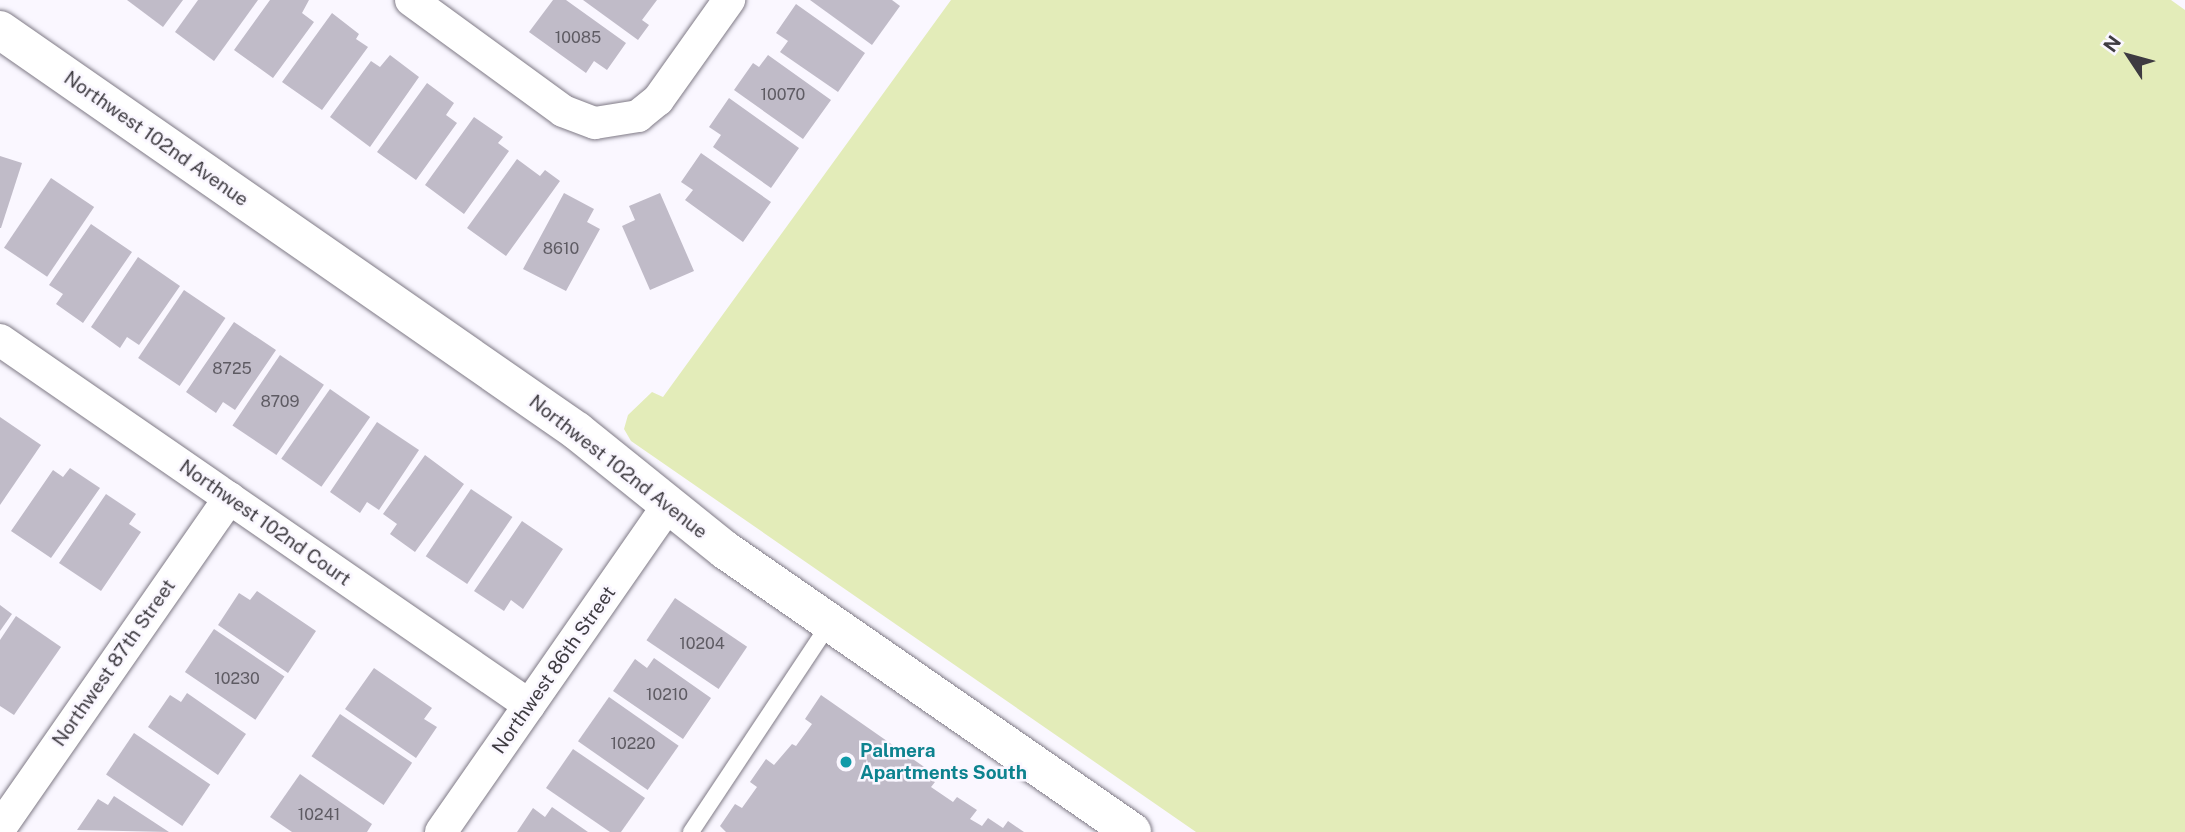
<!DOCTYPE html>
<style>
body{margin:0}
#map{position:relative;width:2185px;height:832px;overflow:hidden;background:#faf7ff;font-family:"Public Sans",sans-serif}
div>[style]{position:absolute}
.green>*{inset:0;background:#e3ecb9}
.building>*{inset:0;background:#c0bbc8;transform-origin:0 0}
.roads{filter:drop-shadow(0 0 2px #7f7a86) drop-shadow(0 0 2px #7f7a86)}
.service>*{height:16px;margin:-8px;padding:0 8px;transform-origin:8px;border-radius:8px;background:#fff}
.minor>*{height:32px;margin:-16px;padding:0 16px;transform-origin:16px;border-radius:16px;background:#fff}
.tertiary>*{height:38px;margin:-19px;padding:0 19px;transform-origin:19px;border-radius:19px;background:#fff}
.dots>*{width:19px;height:19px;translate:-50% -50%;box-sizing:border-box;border:4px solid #faf7ff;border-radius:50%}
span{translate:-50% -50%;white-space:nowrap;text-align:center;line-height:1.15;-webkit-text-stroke:5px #faf7ff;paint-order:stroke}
.number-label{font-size:16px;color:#5e5b63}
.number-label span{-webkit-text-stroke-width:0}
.street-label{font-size:19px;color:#3e3b41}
.culture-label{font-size:19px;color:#0d838f;font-weight:700}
.left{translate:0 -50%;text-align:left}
.north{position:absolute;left:2094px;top:21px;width:70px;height:70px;-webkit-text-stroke:5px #faf7ff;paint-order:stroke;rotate:306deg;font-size:19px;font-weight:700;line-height:28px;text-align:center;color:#3e3b41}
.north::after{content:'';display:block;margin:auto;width:24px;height:32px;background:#3e3b41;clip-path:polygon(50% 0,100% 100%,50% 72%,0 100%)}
</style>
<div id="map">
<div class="green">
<i style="clip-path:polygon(951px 0,2171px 0,2185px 10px,2185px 832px,1196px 832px,631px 441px,624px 429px,628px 415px,652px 392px,663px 397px)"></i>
</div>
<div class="building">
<i style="clip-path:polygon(127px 0,183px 0,163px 27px)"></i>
<i style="clip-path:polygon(198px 0,258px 0,214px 61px,175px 32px)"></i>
<i style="clip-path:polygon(270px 0,309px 0,302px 13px,314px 22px,273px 78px,234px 50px)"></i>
<i style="clip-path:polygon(553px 0,566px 0,626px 43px,607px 70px,594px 61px,586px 73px,529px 32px)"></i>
<i style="clip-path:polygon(583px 0,657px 0,642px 20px,649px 25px,638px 40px)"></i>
<i style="clip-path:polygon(810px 0,892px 0,900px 6px,872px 45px)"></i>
<i style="clip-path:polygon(796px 4px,865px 53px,838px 92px,780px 52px,788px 41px,776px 33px)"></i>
<i style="clip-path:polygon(332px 13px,359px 34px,356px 39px,368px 47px,322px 110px,282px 82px)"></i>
<i style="clip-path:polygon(390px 55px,419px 77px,370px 147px,330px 117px,371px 61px,380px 67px)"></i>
<i style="clip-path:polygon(768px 55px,831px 100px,803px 139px,734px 90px,753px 63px,759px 67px)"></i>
<i style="clip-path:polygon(427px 83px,454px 103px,446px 115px,457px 123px,416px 180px,377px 152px)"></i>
<i style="clip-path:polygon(729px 98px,799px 148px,771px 188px,713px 147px,721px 135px,709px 127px)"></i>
<i style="clip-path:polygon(474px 117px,503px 137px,498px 143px,509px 151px,464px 214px,425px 185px)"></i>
<i style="clip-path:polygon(701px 153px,771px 202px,743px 242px,685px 200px,693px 190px,681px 182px)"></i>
<i style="clip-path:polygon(0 156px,22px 163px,1px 228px,0 228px)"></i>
<i style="clip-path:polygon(517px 159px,540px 176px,545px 170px,560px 181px,506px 256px,467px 228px)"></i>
<i style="left:51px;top:178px;width:52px;height:84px;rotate:34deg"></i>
<i style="clip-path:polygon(564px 193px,594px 209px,587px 222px,600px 229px,566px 291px,523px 269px)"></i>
<i style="clip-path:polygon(660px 193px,694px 271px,650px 290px,622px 226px,635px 220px,629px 206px)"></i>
<i style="clip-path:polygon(91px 224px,132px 252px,83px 323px,56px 304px,63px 294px,49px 285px)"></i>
<i style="clip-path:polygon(138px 257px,180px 286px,139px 345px,127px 337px,120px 348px,91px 327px)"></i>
<i style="left:184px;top:290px;width:50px;height:82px;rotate:34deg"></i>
<i style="clip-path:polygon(234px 322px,276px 350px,235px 410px,223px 402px,216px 413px,186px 392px)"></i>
<i style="left:280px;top:355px;width:53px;height:85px;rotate:34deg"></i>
<i style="left:330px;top:389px;width:49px;height:85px;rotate:35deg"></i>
<i style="clip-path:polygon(0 417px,41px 445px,0 505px)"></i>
<i style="clip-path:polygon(377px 422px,419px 450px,379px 510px,367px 502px,360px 513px,330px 492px)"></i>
<i style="clip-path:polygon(425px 455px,464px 484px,415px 552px,390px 534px,397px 524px,383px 514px)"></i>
<i style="clip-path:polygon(70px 468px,100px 488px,51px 558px,11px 531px,53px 470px,63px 477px)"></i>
<i style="left:471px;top:489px;width:50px;height:81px;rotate:34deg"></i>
<i style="clip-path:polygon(106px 494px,136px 514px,129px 524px,141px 532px,101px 591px,59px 563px)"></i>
<i style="clip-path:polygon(522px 521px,563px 549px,523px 609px,511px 600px,504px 611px,474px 591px)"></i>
<i style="clip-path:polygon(257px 591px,316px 631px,288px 673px,218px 625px,239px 593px,250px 600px)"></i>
<i style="left:675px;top:598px;width:87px;height:51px;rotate:34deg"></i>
<i style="clip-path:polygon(0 605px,12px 614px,0 631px)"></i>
<i style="clip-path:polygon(16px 616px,61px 647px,14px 715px,0 706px,0 640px)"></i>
<i style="left:214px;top:629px;width:85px;height:52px;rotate:34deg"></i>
<i style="clip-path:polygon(654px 658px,711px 698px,683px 739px,613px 691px,635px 659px,647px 668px)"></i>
<i style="clip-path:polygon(374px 668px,432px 708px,424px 719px,437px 727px,416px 758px,345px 709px)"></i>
<i style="clip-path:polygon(187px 693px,246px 734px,218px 775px,148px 727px,170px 695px,181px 702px)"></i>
<i style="clip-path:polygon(821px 695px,930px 771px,927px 776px,935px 782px,931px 787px,953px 802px,957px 797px,977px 810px,970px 819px,982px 826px,988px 818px,1003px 828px,1008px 821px,1024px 832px,726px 832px,720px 826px,735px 804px,742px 808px,757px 787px,750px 782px,766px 759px,774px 765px,792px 744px,796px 746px,812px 724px,805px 719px)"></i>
<i style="left:609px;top:697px;width:85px;height:54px;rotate:35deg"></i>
<i style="left:340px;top:714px;width:87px;height:51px;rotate:34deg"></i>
<i style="left:134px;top:733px;width:92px;height:50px;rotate:34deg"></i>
<i style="clip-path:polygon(573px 749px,645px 798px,621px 832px,610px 832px,546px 788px)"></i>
<i style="clip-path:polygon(300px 774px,372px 824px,367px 832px,292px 832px,270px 817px)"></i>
<i style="clip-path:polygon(114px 796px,169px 832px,77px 830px,98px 799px,108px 805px)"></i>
<i style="clip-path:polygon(552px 807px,588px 832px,517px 832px,533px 808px,545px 817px)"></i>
</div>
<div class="roads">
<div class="service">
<i style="left:691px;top:832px;width:250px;rotate:-56.4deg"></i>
</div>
<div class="minor">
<i style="left:411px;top:0;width:188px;rotate:36.1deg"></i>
<i style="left:563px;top:111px;width:34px;rotate:21deg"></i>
<i style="left:595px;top:123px;width:44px;rotate:-9.2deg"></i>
<i style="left:638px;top:116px;width:26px;rotate:-39deg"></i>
<i style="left:658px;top:100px;width:123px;rotate:-54.6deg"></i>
<i style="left:0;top:340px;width:643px;rotate:34.6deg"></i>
<i style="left:0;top:828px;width:402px;rotate:-55.2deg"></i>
<i style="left:441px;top:832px;width:396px;rotate:-55.2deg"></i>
</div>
<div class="tertiary">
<i style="left:0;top:30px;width:703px;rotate:34.8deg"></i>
<i style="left:577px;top:431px;width:190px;rotate:38.8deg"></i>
<i style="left:725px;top:550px;width:495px;rotate:34.7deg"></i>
</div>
</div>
<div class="dots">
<i style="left:846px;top:762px;background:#0f9aa8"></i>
</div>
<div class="number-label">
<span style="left:578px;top:38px">10085</span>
<span style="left:783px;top:95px">10070</span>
<span style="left:561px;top:249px">8610</span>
<span style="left:232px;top:369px">8725</span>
<span style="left:280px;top:402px">8709</span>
<span style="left:702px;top:644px">10204</span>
<span style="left:237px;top:679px">10230</span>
<span style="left:667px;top:695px">10210</span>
<span style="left:633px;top:744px">10220</span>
<span style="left:319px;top:815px">10241</span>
</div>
<div class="street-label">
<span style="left:156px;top:139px;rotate:35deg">Northwest 102nd Avenue</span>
<span style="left:618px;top:467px;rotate:38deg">Northwest 102nd Avenue</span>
<span style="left:265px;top:523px;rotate:35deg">Northwest 102nd Court</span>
<span style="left:114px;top:663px;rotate:-55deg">Northwest 87th Street</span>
<span style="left:554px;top:670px;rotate:-55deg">Northwest 86th Street</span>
</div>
<div class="culture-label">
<span class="left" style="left:860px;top:762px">Palmera<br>Apartments South</span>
</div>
<div class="north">N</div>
</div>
